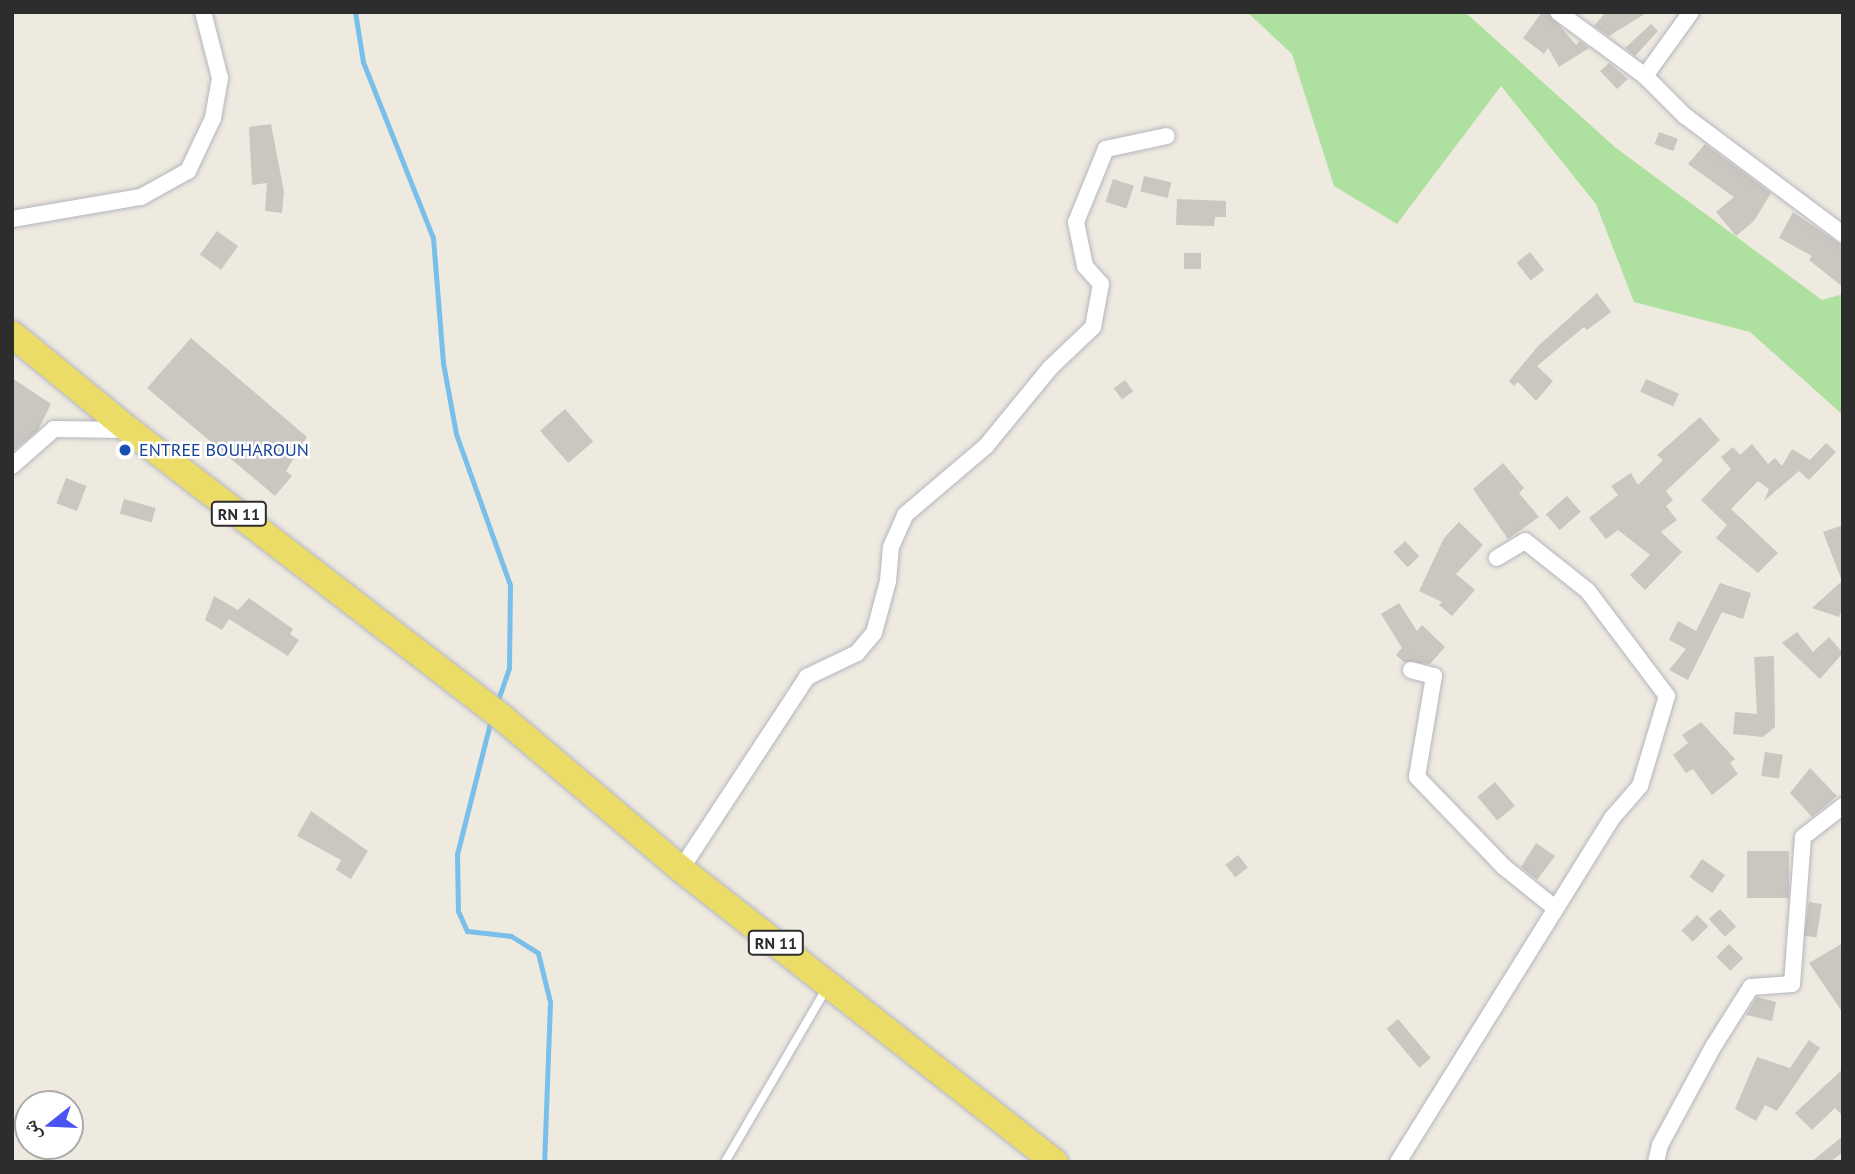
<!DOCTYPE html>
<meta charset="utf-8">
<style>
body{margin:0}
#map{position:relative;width:1855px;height:1174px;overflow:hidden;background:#eeeae0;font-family:"PT Sans","Noto Naskh Arabic",sans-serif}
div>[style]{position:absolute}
.green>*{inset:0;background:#aee1a0}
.stream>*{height:5px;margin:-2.5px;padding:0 2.5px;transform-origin:2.5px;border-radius:2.5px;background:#79bfea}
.building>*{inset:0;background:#cac6c0;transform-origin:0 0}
.roads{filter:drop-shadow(0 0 2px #b4b5bf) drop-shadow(0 0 2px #b4b5bf)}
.lane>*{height:8px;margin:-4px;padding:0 4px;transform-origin:4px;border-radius:4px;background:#fff}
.street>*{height:16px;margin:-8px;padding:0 8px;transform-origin:8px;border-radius:8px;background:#fff}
.primary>*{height:26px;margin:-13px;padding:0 13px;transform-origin:13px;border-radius:13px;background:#ebdc68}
.dots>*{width:19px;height:19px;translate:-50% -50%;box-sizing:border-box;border:4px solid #fff;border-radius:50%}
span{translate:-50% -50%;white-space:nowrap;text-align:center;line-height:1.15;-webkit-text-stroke:5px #fff;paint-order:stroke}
.shield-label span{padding:2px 5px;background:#fff;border:2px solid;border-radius:5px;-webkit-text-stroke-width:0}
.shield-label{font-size:16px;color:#2d2d2d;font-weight:700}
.transit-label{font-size:18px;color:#164399}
.left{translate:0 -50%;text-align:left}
.frame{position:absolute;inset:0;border:14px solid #2d2d2d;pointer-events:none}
.north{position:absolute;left:14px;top:1090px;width:70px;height:70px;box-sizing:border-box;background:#fff;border:2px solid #ababab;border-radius:50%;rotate:252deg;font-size:19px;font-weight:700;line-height:28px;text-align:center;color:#2d2d2d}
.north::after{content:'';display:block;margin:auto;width:24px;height:32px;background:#4954f2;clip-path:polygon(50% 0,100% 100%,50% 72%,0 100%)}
</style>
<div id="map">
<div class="green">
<i style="clip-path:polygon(1247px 12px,1465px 12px,1616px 148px,1822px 300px,1843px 294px,1843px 415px,1750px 332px,1634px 302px,1596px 204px,1501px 86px,1397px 224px,1334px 186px,1292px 54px)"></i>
</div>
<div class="stream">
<i style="left:355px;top:12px;width:51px;rotate:80.9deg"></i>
<i style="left:363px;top:62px;width:189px;rotate:68.3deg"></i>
<i style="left:433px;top:238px;width:125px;rotate:85.4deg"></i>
<i style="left:443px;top:363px;width:72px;rotate:79.6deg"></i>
<i style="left:456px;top:434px;width:160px;rotate:70.3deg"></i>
<i style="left:510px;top:585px;width:83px;rotate:90.7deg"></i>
<i style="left:509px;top:668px;width:37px;rotate:109deg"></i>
<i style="left:491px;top:719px;width:139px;rotate:104.1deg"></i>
<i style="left:457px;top:854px;width:57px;rotate:89deg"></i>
<i style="left:458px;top:911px;width:22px;rotate:66deg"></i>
<i style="left:467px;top:931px;width:44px;rotate:6.5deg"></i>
<i style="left:511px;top:936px;width:32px;rotate:32deg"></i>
<i style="left:538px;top:953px;width:50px;rotate:76.2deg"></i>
<i style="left:550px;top:1002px;width:160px;rotate:92.1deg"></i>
</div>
<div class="building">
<i style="clip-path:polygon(1542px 12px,1548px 12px,1576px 45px,1580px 41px,1589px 48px,1559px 67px,1548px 48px,1544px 54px,1523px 38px)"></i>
<i style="clip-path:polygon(1606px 12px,1648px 12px,1609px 36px,1594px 26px)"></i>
<i style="clip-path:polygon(1651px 24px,1658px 31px,1635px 56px,1625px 48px)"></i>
<i style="clip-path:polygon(1609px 63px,1628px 79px,1617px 89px,1600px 71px)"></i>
<i style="clip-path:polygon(271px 124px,284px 192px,282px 213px,265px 211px,267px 183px,252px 185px,249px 127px)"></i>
<i style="left:1659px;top:132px;width:20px;height:13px;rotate:20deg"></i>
<i style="clip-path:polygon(1705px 144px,1771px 193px,1754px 221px,1736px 236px,1716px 212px,1734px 197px,1688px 164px)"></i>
<i style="left:1144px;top:176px;width:28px;height:16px;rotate:13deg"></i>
<i style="left:1113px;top:179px;width:22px;height:24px;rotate:18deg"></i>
<i style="clip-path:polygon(1177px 199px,1226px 201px,1226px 217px,1215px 217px,1214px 226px,1176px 225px)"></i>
<i style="clip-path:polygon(1793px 212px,1843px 246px,1843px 287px,1809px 260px,1812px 256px,1779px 238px)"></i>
<i style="left:217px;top:231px;width:26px;height:29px;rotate:36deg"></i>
<i style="left:1530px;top:252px;width:23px;height:17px;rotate:52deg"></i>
<i style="left:1184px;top:253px;width:17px;height:16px"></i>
<i style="clip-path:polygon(1597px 293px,1611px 312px,1587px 330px,1584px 327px,1537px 366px,1553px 381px,1536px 401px,1518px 382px,1514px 386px,1509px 381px,1538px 346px)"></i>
<i style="clip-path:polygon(191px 338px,307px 437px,286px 471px,292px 476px,275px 496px,147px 388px)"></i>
<i style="clip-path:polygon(12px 378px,51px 404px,38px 430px,12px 452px)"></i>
<i style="left:1646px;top:379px;width:36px;height:14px;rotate:24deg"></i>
<i style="left:1125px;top:380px;width:14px;height:14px;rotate:54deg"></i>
<i style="left:565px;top:409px;width:43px;height:33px;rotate:49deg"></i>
<i style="clip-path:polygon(1700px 417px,1720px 440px,1666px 491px,1673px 500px,1666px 506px,1677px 520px,1661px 532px,1682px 552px,1645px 590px,1630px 575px,1650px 555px,1618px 530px,1606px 539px,1589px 518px,1618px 495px,1611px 486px,1631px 473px,1638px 485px,1663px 460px,1657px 455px)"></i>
<i style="clip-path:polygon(1826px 443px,1836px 452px,1809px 480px,1799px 471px,1764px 501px,1769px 489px,1758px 481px,1731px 509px,1778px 553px,1758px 573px,1716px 538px,1727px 525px,1701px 500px,1731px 469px,1721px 457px,1733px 447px,1740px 455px,1752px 444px,1768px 464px,1775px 458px,1782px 466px,1792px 449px,1810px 460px)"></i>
<i style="clip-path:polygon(1503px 463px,1524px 488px,1519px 493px,1539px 517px,1508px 539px,1473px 489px)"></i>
<i style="left:66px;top:478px;width:22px;height:27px;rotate:21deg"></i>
<i style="left:1567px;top:496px;width:21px;height:28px;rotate:49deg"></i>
<i style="left:124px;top:499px;width:33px;height:15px;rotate:16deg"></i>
<i style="clip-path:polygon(1459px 522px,1483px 545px,1456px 574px,1475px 590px,1452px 616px,1439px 605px,1442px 602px,1419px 591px,1444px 538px)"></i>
<i style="clip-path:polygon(1843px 525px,1843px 607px,1839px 617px,1812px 608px,1842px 581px,1823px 532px)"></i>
<i style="left:1405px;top:541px;width:21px;height:16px;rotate:47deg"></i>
<i style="clip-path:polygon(1720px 583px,1751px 593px,1743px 619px,1722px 612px,1688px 680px,1669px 670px,1686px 649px,1669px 640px,1678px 621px,1696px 631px)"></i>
<i style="clip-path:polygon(214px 596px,238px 610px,249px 598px,293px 629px,290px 634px,299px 640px,288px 656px,229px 619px,222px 630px,205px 620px)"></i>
<i style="clip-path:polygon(1399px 603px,1417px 631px,1422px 625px,1445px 647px,1430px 664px,1404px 662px,1396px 655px,1402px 648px,1381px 614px)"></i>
<i style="clip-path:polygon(1797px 632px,1813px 652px,1829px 637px,1843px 653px,1820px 679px,1782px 643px)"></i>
<i style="clip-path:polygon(1774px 656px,1775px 727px,1763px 737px,1733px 734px,1735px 712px,1757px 714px,1754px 657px)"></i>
<i style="clip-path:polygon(1701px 722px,1735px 759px,1730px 763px,1738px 774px,1712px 795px,1693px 769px,1686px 773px,1673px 755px,1688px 743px,1682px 735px)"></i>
<i style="left:1765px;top:752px;width:18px;height:24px;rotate:9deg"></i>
<i style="clip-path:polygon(1810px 768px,1837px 796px,1812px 817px,1790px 793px)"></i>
<i style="left:1495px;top:782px;width:31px;height:23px;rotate:50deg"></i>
<i style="clip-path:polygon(311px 811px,368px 851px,351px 879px,336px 870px,341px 860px,297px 836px)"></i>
<i style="clip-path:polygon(1536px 843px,1555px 856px,1537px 880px,1521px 867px)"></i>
<i style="left:1747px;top:851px;width:42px;height:47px"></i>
<i style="left:1238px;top:855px;width:16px;height:16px;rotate:52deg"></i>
<i style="left:1702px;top:859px;width:28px;height:22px;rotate:35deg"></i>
<i style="left:1809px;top:902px;width:13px;height:34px;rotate:9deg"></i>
<i style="left:1720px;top:909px;width:24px;height:15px;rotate:48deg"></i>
<i style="left:1697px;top:915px;width:16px;height:22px;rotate:45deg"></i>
<i style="clip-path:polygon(1843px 943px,1843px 1013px,1809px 963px)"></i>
<i style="left:1729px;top:944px;width:20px;height:18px;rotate:45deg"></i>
<i style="clip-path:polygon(1757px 997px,1776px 1002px,1772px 1021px,1746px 1015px)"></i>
<i style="left:1398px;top:1019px;width:51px;height:15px;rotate:50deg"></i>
<i style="clip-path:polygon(1809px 1040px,1820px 1048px,1777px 1111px,1765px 1105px,1756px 1121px,1735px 1109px,1757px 1057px,1790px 1068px)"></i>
<i style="clip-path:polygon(1843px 1069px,1843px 1116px,1835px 1108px,1812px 1130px,1795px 1113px)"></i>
<i style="clip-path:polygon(1843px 1136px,1843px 1152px,1830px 1162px,1811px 1162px)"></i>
</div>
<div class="roads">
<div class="lane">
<i style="left:725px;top:1162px;width:200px;rotate:-59.7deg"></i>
</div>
<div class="street">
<i style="left:1558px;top:12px;width:108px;rotate:36.3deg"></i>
<i style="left:1691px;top:12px;width:79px;rotate:125.7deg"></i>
<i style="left:1645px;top:76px;width:57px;rotate:45deg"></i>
<i style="left:1685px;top:116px;width:197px;rotate:36.8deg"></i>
<i style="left:12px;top:219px;width:131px;rotate:-9.7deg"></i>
<i style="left:141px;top:197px;width:54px;rotate:-29deg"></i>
<i style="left:188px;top:171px;width:59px;rotate:-64.7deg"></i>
<i style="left:213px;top:118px;width:41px;rotate:-80.1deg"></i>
<i style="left:220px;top:78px;width:68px;rotate:-104.4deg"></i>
<i style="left:12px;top:466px;width:56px;rotate:-41.4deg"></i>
<i style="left:54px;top:429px;width:74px;rotate:0.8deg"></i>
<i style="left:1411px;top:670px;width:24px;rotate:15deg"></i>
<i style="left:1434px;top:676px;width:102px;rotate:99.6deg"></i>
<i style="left:1417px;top:777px;width:125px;rotate:46deg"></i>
<i style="left:1504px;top:867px;width:65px;rotate:38.8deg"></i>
<i style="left:681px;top:869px;width:230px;rotate:-56.7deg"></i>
<i style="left:807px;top:677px;width:55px;rotate:-25.6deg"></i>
<i style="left:857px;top:653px;width:26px;rotate:-50deg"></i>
<i style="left:874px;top:633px;width:54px;rotate:-74.9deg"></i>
<i style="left:888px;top:581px;width:34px;rotate:-85deg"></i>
<i style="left:891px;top:547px;width:35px;rotate:-66deg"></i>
<i style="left:905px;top:515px;width:106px;rotate:-40.4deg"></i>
<i style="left:986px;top:446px;width:102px;rotate:-50.6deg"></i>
<i style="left:1051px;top:367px;width:58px;rotate:-43.6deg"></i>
<i style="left:1093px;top:327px;width:44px;rotate:-79.5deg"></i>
<i style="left:1101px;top:284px;width:24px;rotate:-132deg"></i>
<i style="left:1085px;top:266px;width:45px;rotate:-101.6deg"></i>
<i style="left:1076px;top:222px;width:79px;rotate:-67.7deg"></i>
<i style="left:1106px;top:149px;width:62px;rotate:-12deg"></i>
<i style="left:1398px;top:1162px;width:407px;rotate:-58.1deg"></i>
<i style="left:1613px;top:817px;width:41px;rotate:-48.9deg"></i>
<i style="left:1640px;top:786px;width:94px;rotate:-73.3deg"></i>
<i style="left:1667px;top:696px;width:131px;rotate:-127deg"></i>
<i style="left:1588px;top:591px;width:80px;rotate:-141.6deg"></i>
<i style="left:1525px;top:541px;width:33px;rotate:149deg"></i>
<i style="left:1656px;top:1162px;width:17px;rotate:-77deg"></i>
<i style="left:1660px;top:1145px;width:111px;rotate:-61.6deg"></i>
<i style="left:1713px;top:1047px;width:71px;rotate:-57.7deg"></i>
<i style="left:1751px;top:987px;width:41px;rotate:-4.2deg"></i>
<i style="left:1792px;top:984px;width:147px;rotate:-85.7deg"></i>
<i style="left:1803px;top:837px;width:51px;rotate:-37.8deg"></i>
</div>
<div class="primary">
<i style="left:12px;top:334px;width:151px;rotate:39.4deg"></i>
<i style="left:129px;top:430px;width:472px;rotate:37.6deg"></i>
<i style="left:503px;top:718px;width:233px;rotate:40.3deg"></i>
<i style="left:681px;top:869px;width:475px;rotate:38.1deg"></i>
</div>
</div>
<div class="dots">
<i style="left:125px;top:450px;background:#1a4fb4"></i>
</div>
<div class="shield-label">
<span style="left:239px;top:514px">RN 11</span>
<span style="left:776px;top:943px">RN 11</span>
</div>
<div class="transit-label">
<span class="left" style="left:139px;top:450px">ENTREE BOUHAROUN</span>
</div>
<div class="frame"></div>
<div class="north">ش</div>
</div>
